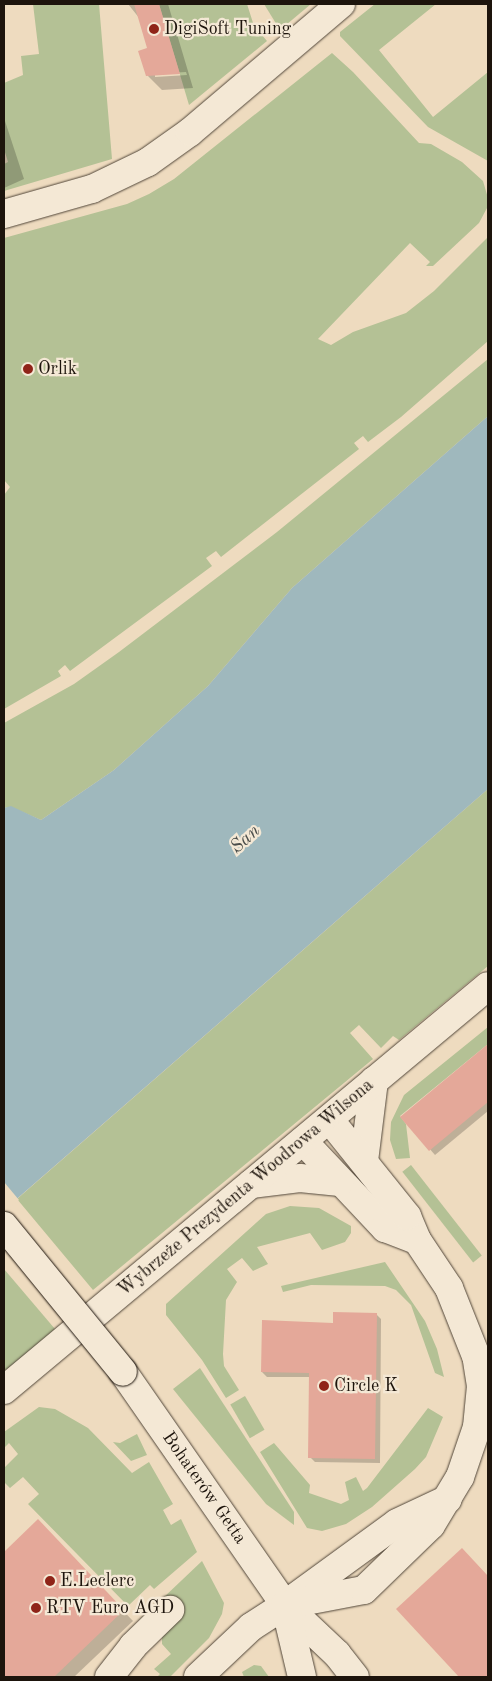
<!DOCTYPE html>
<meta charset="utf-8">
<style>
body{margin:0}
#map{position:relative;width:492px;height:1681px;overflow:hidden;background:#eedbbf;font-family:"Old Standard TT",serif}
div>[style]{position:absolute}
.green>*{inset:0;background:#b4c195;transform-origin:0 0}
.water>*{inset:0;background:#9fb8bd}
.pier>*{inset:0;background:#eedbbf}
.shadow>*{inset:0;background:#0003}
.building>*{inset:0;background:#e4a899}
.roads{filter:drop-shadow(0 0 1px #514639) drop-shadow(0 0 1px #514639)}
.street>*{height:28px;margin:-14px;padding:0 14px;transform-origin:14px;border-radius:14px;background:#f4e8d5}
.secondary>*{height:28px;margin:-14px;padding:0 14px;transform-origin:14px;border-radius:14px;background:#f4e8d5}
.bridges{filter:drop-shadow(0 0 1px #1d140c) drop-shadow(0 0 1px #1d140c)}
.secondary-bridge>*{height:28px;margin:-14px;padding:0 14px;transform-origin:14px;border-radius:14px;background:#f4e8d5}
.dots>*{width:14px;height:14px;translate:-50% -50%;box-sizing:border-box;border:2px solid #f4e8d5;border-radius:50%}
span{translate:-50% -50%;white-space:nowrap;text-align:center;line-height:1.15;-webkit-text-stroke:4.5px #f4e8d5;paint-order:stroke}
.poi-label{font-size:18px;color:#1d140c}
.left{translate:0 -50%;text-align:left}
.street-label{font-size:18px;color:#1d140c}
.water-label{font-size:19px;color:#4a4d4a;font-style:italic}
.frame{position:absolute;inset:0;border:5px solid #1d140c;pointer-events:none}
</style>
<div id="map">
<div class="green">
<i style="clip-path:polygon(33px 4px,99px 4px,112px 159px,4px 191px,4px 164px,8px 162px,4px 149px,4px 83px,23px 75px,21px 56px,39px 54px)"></i>
<i style="clip-path:polygon(159px 4px,247px 4px,254px 26px,267px 41px,189px 105px)"></i>
<i style="clip-path:polygon(264px 4px,311px 4px,280px 30px)"></i>
<i style="clip-path:polygon(375px 4px,436px 4px,379px 50px,433px 117px,488px 72px,488px 161px,428px 127px,340px 36px,340px 32px)"></i>
<i style="clip-path:polygon(332px 53px,353px 72px,419px 143px,431px 144px,462px 162px,483px 181px,488px 198px,487px 208px,479px 223px,433px 266px,426px 266px,430px 262px,410px 243px,318px 339px,331px 345px,353px 332px,406px 313px,434px 291px,488px 237px,488px 341px,401px 417px,368px 442px,363px 436px,354px 443px,359px 449px,221px 557px,216px 551px,206px 558px,212px 566px,70px 671px,65px 665px,58px 671px,61px 676px,4px 709px,4px 495px,10px 487px,4px 480px,4px 238px,127px 204px,149px 194px,174px 179px)"></i>
<i style="clip-path:polygon(488px 359px,488px 416px,292px 588px,208px 686px,114px 770px,41px 820px,11px 807px,4px 808px,4px 723px,74px 684px,119px 652px,277px 532px)"></i>
<i style="clip-path:polygon(488px 789px,488px 966px,399px 1040px,393px 1036px,381px 1048px,359px 1025px,350px 1033px,373px 1059px,93px 1290px,17px 1199px)"></i>
<i style="clip-path:polygon(488px 1027px,488px 1044px,400px 1116px,406px 1124px,410px 1158px,396px 1159px,390px 1140px,391px 1122px,404px 1095px)"></i>
<i style="left:411px;top:1165px;width:115px;height:11px;rotate:52deg"></i>
<i style="clip-path:polygon(290px 1206px,319px 1208px,351px 1226px,351px 1233px,345px 1242px,322px 1250px,310px 1233px,257px 1247px,268px 1264px,253px 1271px,242px 1258px,227px 1269px,237px 1282px,226px 1300px,223px 1354px,224px 1366px,239px 1390px,226px 1398px,202px 1360px,166px 1315px,166px 1304px,266px 1214px)"></i>
<i style="clip-path:polygon(385px 1262px,425px 1321px,437px 1349px,444px 1377px,435px 1373px,411px 1305px,396px 1290px,385px 1286px,311px 1285px,283px 1292px,281px 1286px)"></i>
<i style="clip-path:polygon(4px 1269px,55px 1329px,4px 1372px)"></i>
<i style="clip-path:polygon(200px 1368px,294px 1512px,294px 1525px,266px 1504px,173px 1389px)"></i>
<i style="left:245px;top:1396px;width:39px;height:17px;rotate:60deg"></i>
<i style="clip-path:polygon(39px 1407px,55px 1409px,88px 1428px,132px 1473px,149px 1462px,173px 1504px,163px 1510px,171px 1525px,181px 1519px,197px 1552px,154px 1589px,150px 1585px,128px 1606px,28px 1504px,39px 1494px,23px 1477px,10px 1488px,4px 1482px,4px 1468px,18px 1454px,9px 1443px,4px 1448px,4px 1432px)"></i>
<i style="clip-path:polygon(428px 1408px,443px 1417px,426px 1457px,415px 1469px,372px 1507px,346px 1524px,322px 1531px,307px 1528px,260px 1452px,274px 1443px,310px 1485px,309px 1493px,341px 1504px,349px 1500px,345px 1482px,356px 1477px,363px 1491px,367px 1488px)"></i>
<i style="clip-path:polygon(137px 1434px,147px 1455px,131px 1461px,113px 1442px,120px 1443px)"></i>
<i style="clip-path:polygon(202px 1561px,224px 1603px,222px 1614px,209px 1638px,170px 1677px,157px 1677px,160px 1674px,154px 1669px,171px 1654px,162px 1644px,162px 1635px,181px 1618px,162px 1599px)"></i>
<i style="clip-path:polygon(254px 1665px,261px 1666px,269px 1677px,244px 1677px,242px 1672px)"></i>
</div>
<div class="water">
<i style="clip-path:polygon(488px 416px,488px 789px,4px 1210px,4px 808px,11px 806px,41px 820px,114px 770px,208px 686px,292px 588px)"></i>
</div>
<div class="pier">
<i style="clip-path:polygon(4px 1182px,19px 1200px,4px 1212px)"></i>
</div>
<div class="shadow">
<i style="clip-path:polygon(evenodd,128px 4px,168px 4px,193px 88px,162px 90px,148px 76px,149px 49px,140px 19px,128px 4px,186px 72px,187px 75px,155px 77px,155px 74px,186px 72px)"></i>
<i style="clip-path:polygon(4px 118px,24px 179px,4px 188px)"></i>
<i style="clip-path:polygon(488px 1045px,488px 1111px,435px 1155px,402px 1117px)"></i>
<i style="clip-path:polygon(376px 1314px,381px 1319px,380px 1463px,315px 1462px,310px 1457px,311px 1377px,267px 1377px,262px 1372px,334px 1325px)"></i>
<i style="clip-path:polygon(38px 1521px,133px 1621px,74px 1677px,4px 1677px,4px 1554px)"></i>
<i style="clip-path:polygon(478px 1566px,488px 1577px,488px 1677px,461px 1677px,398px 1609px)"></i>
</div>
<div class="building">
<i style="clip-path:polygon(134px 4px,159px 4px,180px 74px,146px 76px,138px 51px,147px 48px)"></i>
<i style="clip-path:polygon(488px 1044px,488px 1102px,429px 1151px,400px 1117px)"></i>
<i style="clip-path:polygon(333px 1312px,377px 1313px,375px 1459px,308px 1458px,309px 1373px,261px 1372px,262px 1320px,333px 1323px)"></i>
<i style="clip-path:polygon(38px 1519px,124px 1610px,54px 1677px,4px 1677px,4px 1552px)"></i>
<i style="clip-path:polygon(462px 1548px,488px 1576px,488px 1677px,459px 1677px,396px 1609px)"></i>
</div>
<div class="roads">
<div class="street">
<i style="left:4px;top:214px;width:91px;rotate:-15.9deg"></i>
<i style="left:92px;top:189px;width:62px;rotate:-25.7deg"></i>
<i style="left:148px;top:162px;width:52px;rotate:-35.5deg"></i>
<i style="left:190px;top:132px;width:198px;rotate:-40.3deg"></i>
<i style="left:109px;top:1677px;width:39px;rotate:-52deg"></i>
<i style="left:133px;top:1646px;width:52px;rotate:-44.2deg"></i>
<i style="left:198px;top:1677px;width:73px;rotate:-43.3deg"></i>
<i style="left:251px;top:1627px;width:40px;rotate:-32.9deg"></i>
</div>
<div class="secondary">
<i style="left:303px;top:1141px;width:120px;rotate:46.7deg"></i>
<i style="left:385px;top:1228px;width:34px;rotate:21deg"></i>
<i style="left:364px;top:1161px;width:81px;rotate:-82.9deg"></i>
<i style="left:251px;top:1184px;width:49px;rotate:-7deg"></i>
<i style="left:300px;top:1178px;width:40px;rotate:5.7deg"></i>
<i style="left:123px;top:1372px;width:284px;rotate:55.2deg"></i>
<i style="left:285px;top:1605px;width:71px;rotate:43.3deg"></i>
<i style="left:337px;top:1654px;width:29px;rotate:52deg"></i>
<i style="left:4px;top:1390px;width:630px;rotate:-39.85deg"></i>
<i style="left:290px;top:1601px;width:132px;rotate:-36.1deg"></i>
<i style="left:397px;top:1523px;width:56px;rotate:-25.2deg"></i>
<i style="left:285px;top:1605px;width:80px;rotate:-10.8deg"></i>
<i style="left:364px;top:1590px;width:93px;rotate:-44.1deg"></i>
<i style="left:431px;top:1525px;width:56px;rotate:-58.9deg"></i>
<i style="left:460px;top:1477px;width:53px;rotate:-71.2deg"></i>
<i style="left:477px;top:1427px;width:41px;rotate:-84.4deg"></i>
<i style="left:481px;top:1386px;width:30px;rotate:-99deg"></i>
<i style="left:476px;top:1356px;width:73px;rotate:-111.7deg"></i>
<i style="left:449px;top:1288px;width:58px;rotate:-123.7deg"></i>
<i style="left:417px;top:1240px;width:26px;rotate:-113deg"></i>
<i style="left:407px;top:1216px;width:124px;rotate:-128.8deg"></i>
<i style="left:285px;top:1605px;width:74px;rotate:76.7deg"></i>
</div>
</div>
<div class="bridges">
<div class="secondary-bridge">
<i style="left:4px;top:1226px;width:188px;rotate:50.8deg"></i>
</div>
</div>
<div class="dots">
<i style="left:154px;top:29px;background:#8f2418"></i>
<i style="left:28px;top:369px;background:#8f2418"></i>
<i style="left:324px;top:1386px;background:#8f2418"></i>
<i style="left:50px;top:1581px;background:#8f2418"></i>
<i style="left:36px;top:1608px;background:#8f2418"></i>
</div>
<div class="poi-label">
<span class="left" style="left:164px;top:29px">DigiSoft Tuning</span>
<span class="left" style="left:38px;top:369px">Orlik</span>
<span class="left" style="left:334px;top:1386px">Circle K</span>
<span class="left" style="left:60px;top:1581px">E.Leclerc</span>
<span class="left" style="left:46px;top:1608px">RTV Euro AGD</span>
</div>
<div class="street-label">
<span style="left:246px;top:1188px;rotate:-40deg">Wybrzeże Prezydenta Woodrowa Wilsona</span>
<span style="left:204px;top:1488px;rotate:55deg">Bohaterów Getta</span>
</div>
<div class="water-label">
<span style="left:246px;top:840px;rotate:-42deg">San</span>
</div>
<div class="frame"></div>
</div>
